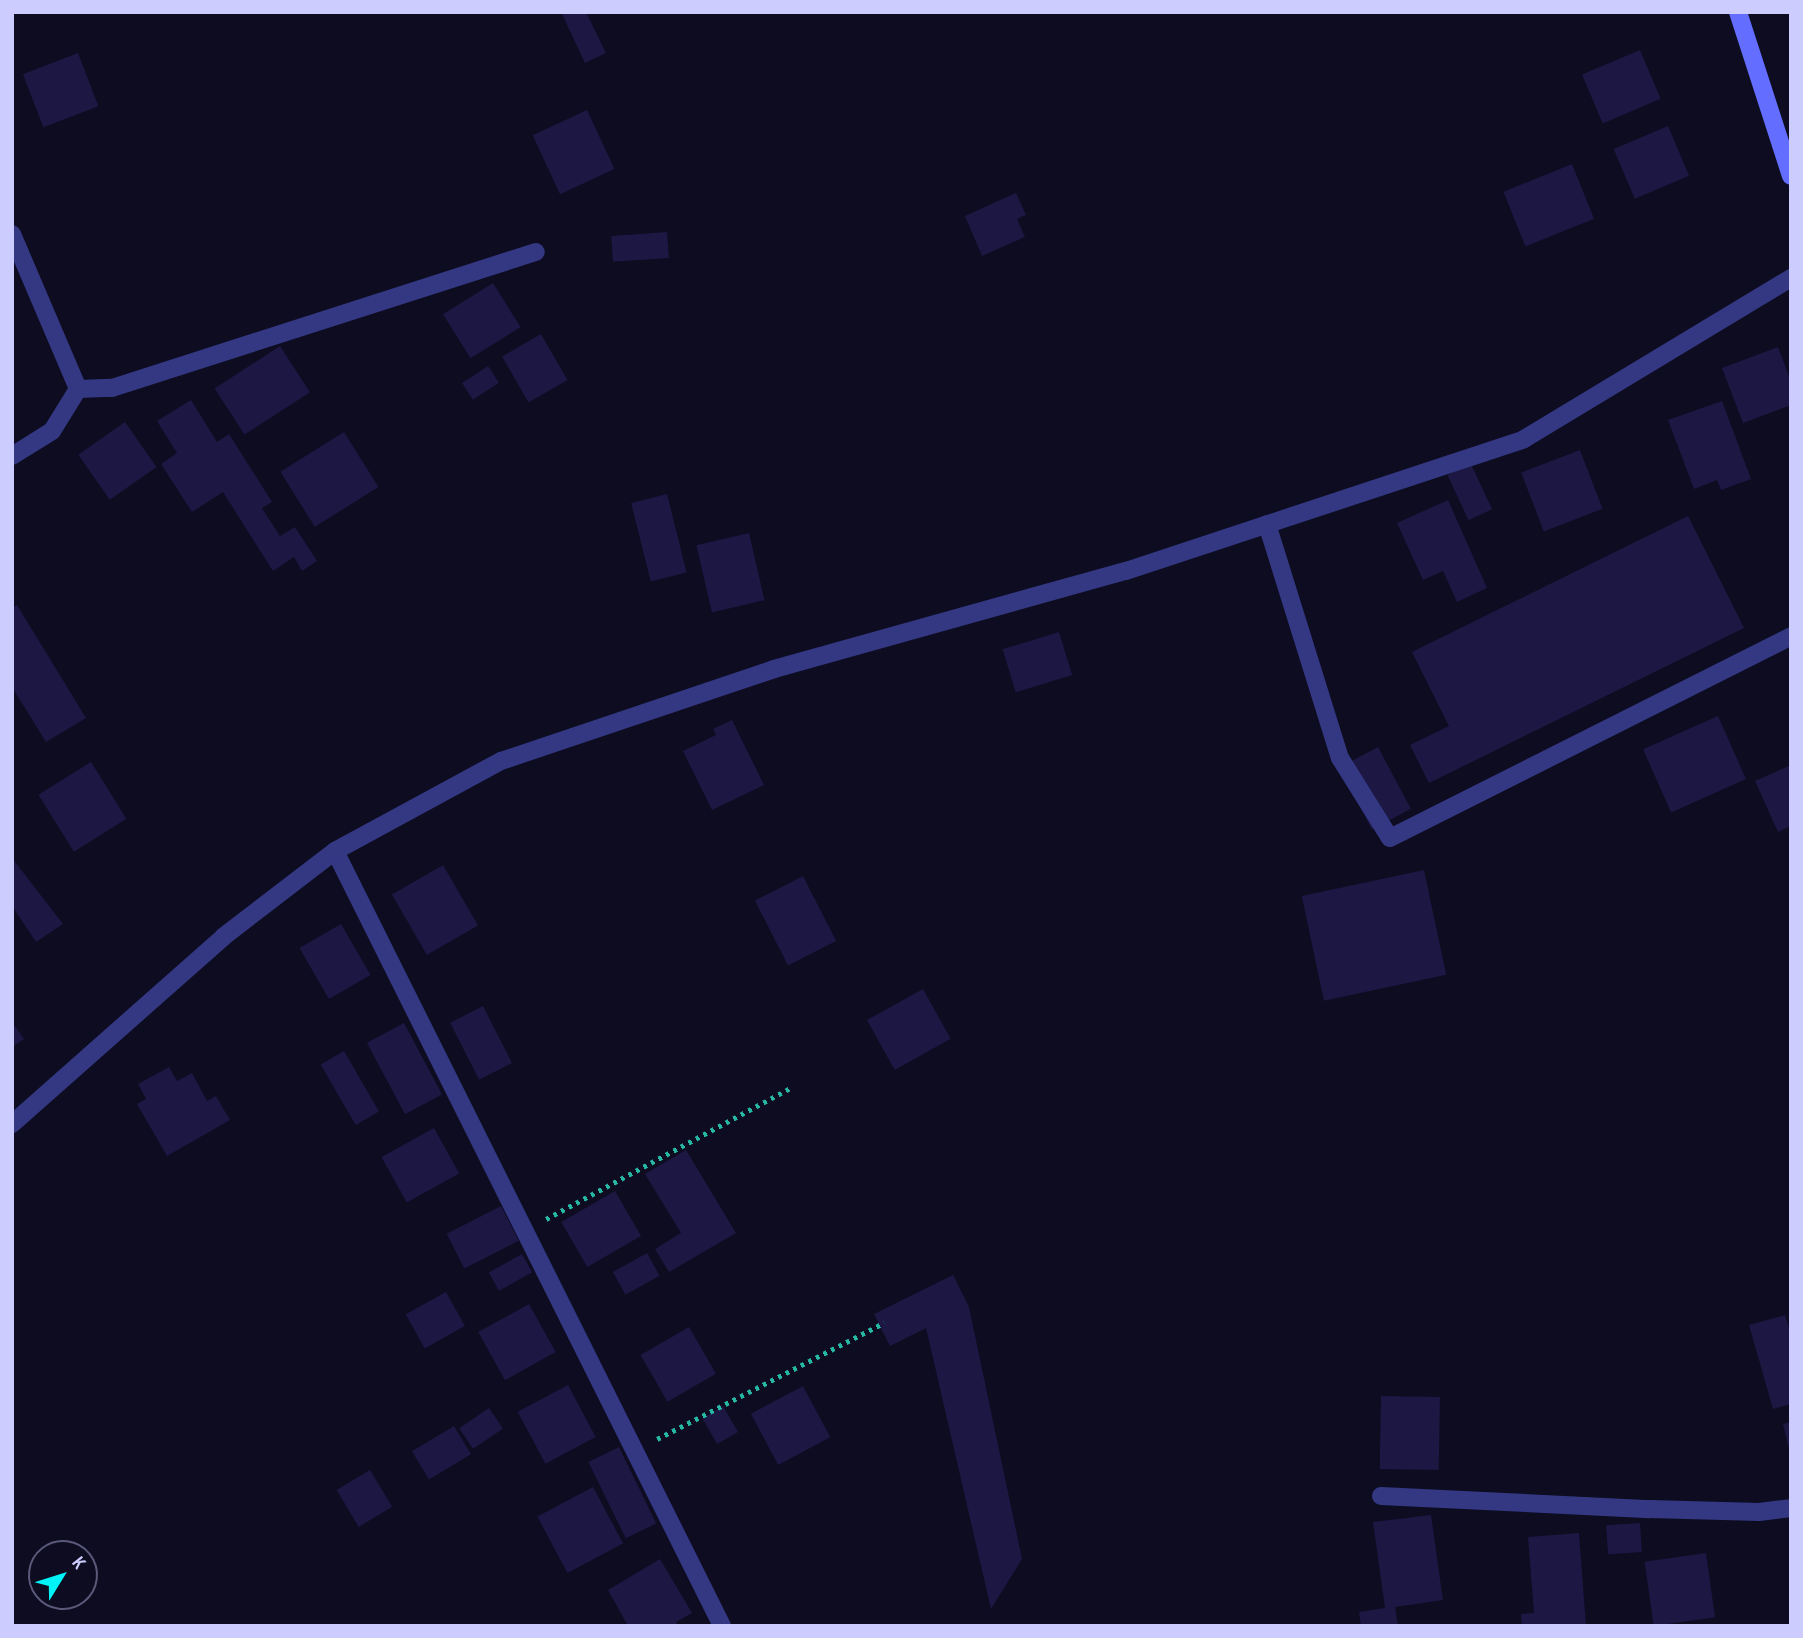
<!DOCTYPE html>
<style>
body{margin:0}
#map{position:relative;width:1803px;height:1638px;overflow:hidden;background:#0d0c21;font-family:"Sofia Sans Condensed",sans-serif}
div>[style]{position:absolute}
.building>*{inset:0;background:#1c1743;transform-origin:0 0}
.path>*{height:4.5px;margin-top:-2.25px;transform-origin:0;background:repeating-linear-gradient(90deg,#26b8a3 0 3.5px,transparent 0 8.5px)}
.service>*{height:18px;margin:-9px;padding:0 9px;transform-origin:9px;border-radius:9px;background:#343883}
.minor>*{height:18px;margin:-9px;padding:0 9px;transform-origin:9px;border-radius:9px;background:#343883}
.secondary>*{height:18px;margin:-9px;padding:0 9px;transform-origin:9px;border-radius:9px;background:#636dff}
span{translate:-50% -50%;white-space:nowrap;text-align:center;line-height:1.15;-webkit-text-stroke:7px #0d0c21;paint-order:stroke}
.frame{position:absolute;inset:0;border:14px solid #cdccff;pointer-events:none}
.north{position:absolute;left:28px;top:1540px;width:70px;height:70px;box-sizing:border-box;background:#0d0c21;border:2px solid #5a597a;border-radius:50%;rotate:52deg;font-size:19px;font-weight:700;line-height:28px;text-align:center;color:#cdccff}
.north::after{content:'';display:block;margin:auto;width:24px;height:32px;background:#00f4f7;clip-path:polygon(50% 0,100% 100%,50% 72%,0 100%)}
</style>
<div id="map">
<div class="building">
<i style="clip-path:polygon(561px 12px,586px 12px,606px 53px,585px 63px)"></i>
<i style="left:1640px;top:50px;width:53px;height:63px;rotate:67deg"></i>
<i style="left:78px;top:53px;width:57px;height:59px;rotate:69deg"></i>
<i style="left:587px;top:110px;width:65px;height:60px;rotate:65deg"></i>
<i style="left:1668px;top:126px;width:54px;height:59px;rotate:67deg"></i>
<i style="left:1572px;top:164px;width:59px;height:74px;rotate:68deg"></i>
<i style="clip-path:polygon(1016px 193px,1026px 215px,1017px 219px,1025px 237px,982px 256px,965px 216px)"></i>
<i style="left:667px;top:232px;width:26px;height:56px;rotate:86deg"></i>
<i style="left:493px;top:283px;width:52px;height:59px;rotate:58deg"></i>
<i style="left:541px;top:334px;width:53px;height:45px;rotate:60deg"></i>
<i style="left:280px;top:346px;width:55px;height:78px;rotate:57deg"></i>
<i style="clip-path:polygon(1778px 347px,1791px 382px,1791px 405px,1743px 423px,1722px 368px)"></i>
<i style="left:488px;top:366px;width:20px;height:31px;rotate:57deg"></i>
<i style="clip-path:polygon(191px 400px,217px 442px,229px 434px,272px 502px,262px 508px,280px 536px,295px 527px,317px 561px,302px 571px,294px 557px,273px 571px,223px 492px,192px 512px,161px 464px,177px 453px,157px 421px)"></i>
<i style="clip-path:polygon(1722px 401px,1751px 479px,1721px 490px,1717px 480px,1694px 489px,1668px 420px)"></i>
<i style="left:125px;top:422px;width:55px;height:57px;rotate:55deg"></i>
<i style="left:344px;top:432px;width:65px;height:75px;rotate:58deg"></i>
<i style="left:1580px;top:450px;width:63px;height:63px;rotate:69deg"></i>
<i style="left:1471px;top:464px;width:50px;height:26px;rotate:65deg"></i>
<i style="left:667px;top:494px;width:81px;height:37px;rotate:76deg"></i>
<i style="clip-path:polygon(1448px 500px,1487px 588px,1457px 602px,1443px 571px,1423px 580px,1397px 523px)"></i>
<i style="clip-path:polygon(1688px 516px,1744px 628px,1429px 783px,1410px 745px,1449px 726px,1412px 652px)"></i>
<i style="left:749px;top:533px;width:69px;height:54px;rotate:77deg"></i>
<i style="clip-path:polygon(17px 605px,86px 718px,46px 742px,12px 687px,12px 608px)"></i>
<i style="left:1059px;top:632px;width:45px;height:59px;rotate:73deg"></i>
<i style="left:1718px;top:716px;width:69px;height:82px;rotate:66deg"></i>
<i style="clip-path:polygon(732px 720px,764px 785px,712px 810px,683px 751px,716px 735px,713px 729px)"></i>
<i style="left:1378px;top:747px;width:70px;height:44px;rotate:62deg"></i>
<i style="left:91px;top:762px;width:67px;height:62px;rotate:58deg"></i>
<i style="clip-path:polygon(1791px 765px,1791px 826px,1778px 832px,1755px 781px)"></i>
<i style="clip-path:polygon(12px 858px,63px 924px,36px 942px,12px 906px)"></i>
<i style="left:443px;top:865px;width:70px;height:59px;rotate:60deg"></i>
<i style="left:1424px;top:870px;width:107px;height:125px;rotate:78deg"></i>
<i style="left:803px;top:876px;width:73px;height:54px;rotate:63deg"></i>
<i style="left:341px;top:924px;width:59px;height:48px;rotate:60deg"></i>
<i style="left:923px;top:989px;width:57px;height:64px;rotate:61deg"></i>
<i style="left:483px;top:1006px;width:64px;height:37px;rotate:63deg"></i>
<i style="clip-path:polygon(12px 1022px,24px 1039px,12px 1047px)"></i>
<i style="left:404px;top:1023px;width:81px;height:42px;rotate:62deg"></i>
<i style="left:344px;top:1051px;width:70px;height:27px;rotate:60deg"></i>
<i style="clip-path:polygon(169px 1067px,177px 1081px,192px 1073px,207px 1101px,216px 1096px,230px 1120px,167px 1156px,137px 1104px,146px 1099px,138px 1084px)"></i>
<i style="left:434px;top:1128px;width:52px;height:60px;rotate:61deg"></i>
<i style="clip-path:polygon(686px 1150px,736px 1233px,669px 1272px,655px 1249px,681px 1233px,645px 1174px)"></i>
<i style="left:615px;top:1191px;width:52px;height:62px;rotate:60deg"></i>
<i style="left:501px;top:1206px;width:39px;height:61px;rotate:63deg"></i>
<i style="left:647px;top:1253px;width:26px;height:39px;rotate:61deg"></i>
<i style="left:522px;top:1254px;width:21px;height:38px;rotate:61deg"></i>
<i style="clip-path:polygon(953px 1275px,969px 1307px,1022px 1559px,991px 1609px,926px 1328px,890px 1346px,874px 1314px)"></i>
<i style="left:446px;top:1292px;width:39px;height:46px;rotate:61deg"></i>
<i style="left:529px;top:1304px;width:55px;height:58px;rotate:61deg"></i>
<i style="clip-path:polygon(1785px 1315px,1791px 1335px,1791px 1404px,1773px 1409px,1749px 1325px)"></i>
<i style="left:689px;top:1327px;width:54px;height:56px;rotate:60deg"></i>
<i style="left:568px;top:1385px;width:59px;height:57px;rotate:62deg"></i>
<i style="left:803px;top:1386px;width:58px;height:59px;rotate:62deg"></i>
<i style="left:1381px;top:1396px;width:59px;height:73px;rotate:1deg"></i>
<i style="left:723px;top:1406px;width:30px;height:24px;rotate:60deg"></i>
<i style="left:489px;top:1408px;width:25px;height:36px;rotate:56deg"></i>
<i style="clip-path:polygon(1791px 1422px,1791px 1453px,1790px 1453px,1783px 1424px)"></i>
<i style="left:454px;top:1426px;width:33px;height:49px;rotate:59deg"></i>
<i style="left:619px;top:1447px;width:85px;height:34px;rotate:64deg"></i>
<i style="left:370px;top:1470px;width:43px;height:39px;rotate:59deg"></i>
<i style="left:593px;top:1487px;width:64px;height:63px;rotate:62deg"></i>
<i style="clip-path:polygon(1431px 1515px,1443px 1600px,1395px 1607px,1398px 1626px,1361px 1626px,1359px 1612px,1385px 1608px,1373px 1522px)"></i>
<i style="left:1640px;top:1523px;width:29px;height:34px;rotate:86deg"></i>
<i style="clip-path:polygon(1579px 1533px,1586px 1626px,1522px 1626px,1521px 1614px,1534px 1613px,1528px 1537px)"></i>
<i style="left:1706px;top:1553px;width:65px;height:62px;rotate:82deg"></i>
<i style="clip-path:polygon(660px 1559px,692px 1613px,676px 1622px,678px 1626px,628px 1626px,608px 1590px)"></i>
</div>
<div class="path">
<i style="left:546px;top:1219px;width:279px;rotate:-28.2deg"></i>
<i style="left:657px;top:1439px;width:255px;rotate:-27.1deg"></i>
</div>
<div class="service">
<i style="left:1267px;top:524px;width:245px;rotate:72.7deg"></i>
<i style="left:1340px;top:758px;width:94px;rotate:58deg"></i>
<i style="left:1390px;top:838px;width:449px;rotate:-26.7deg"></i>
</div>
<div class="minor">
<i style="left:12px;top:234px;width:168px;rotate:66.9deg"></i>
<i style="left:78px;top:389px;width:49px;rotate:121.8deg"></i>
<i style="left:52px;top:431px;width:47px;rotate:148deg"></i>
<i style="left:78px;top:389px;width:34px;rotate:-2deg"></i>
<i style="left:112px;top:388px;width:445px;rotate:-17.8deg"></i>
<i style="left:335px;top:851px;width:866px;rotate:63.46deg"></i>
<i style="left:12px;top:1124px;width:282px;rotate:-41.5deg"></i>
<i style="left:223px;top:937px;width:141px;rotate:-37.5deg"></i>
<i style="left:335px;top:851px;width:189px;rotate:-28.5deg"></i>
<i style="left:501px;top:761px;width:288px;rotate:-18.6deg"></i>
<i style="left:774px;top:669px;width:365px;rotate:-15.6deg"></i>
<i style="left:1126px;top:571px;width:419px;rotate:-18.3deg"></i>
<i style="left:1524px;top:439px;width:312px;rotate:-31.1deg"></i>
<i style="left:1381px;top:1496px;width:269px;rotate:2.8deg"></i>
<i style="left:1650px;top:1509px;width:109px;rotate:1.6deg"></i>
<i style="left:1759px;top:1512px;width:32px;rotate:-7deg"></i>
</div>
<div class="secondary">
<i style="left:1738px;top:12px;width:172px;rotate:72.1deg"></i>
</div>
<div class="frame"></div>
<div class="north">K</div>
</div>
